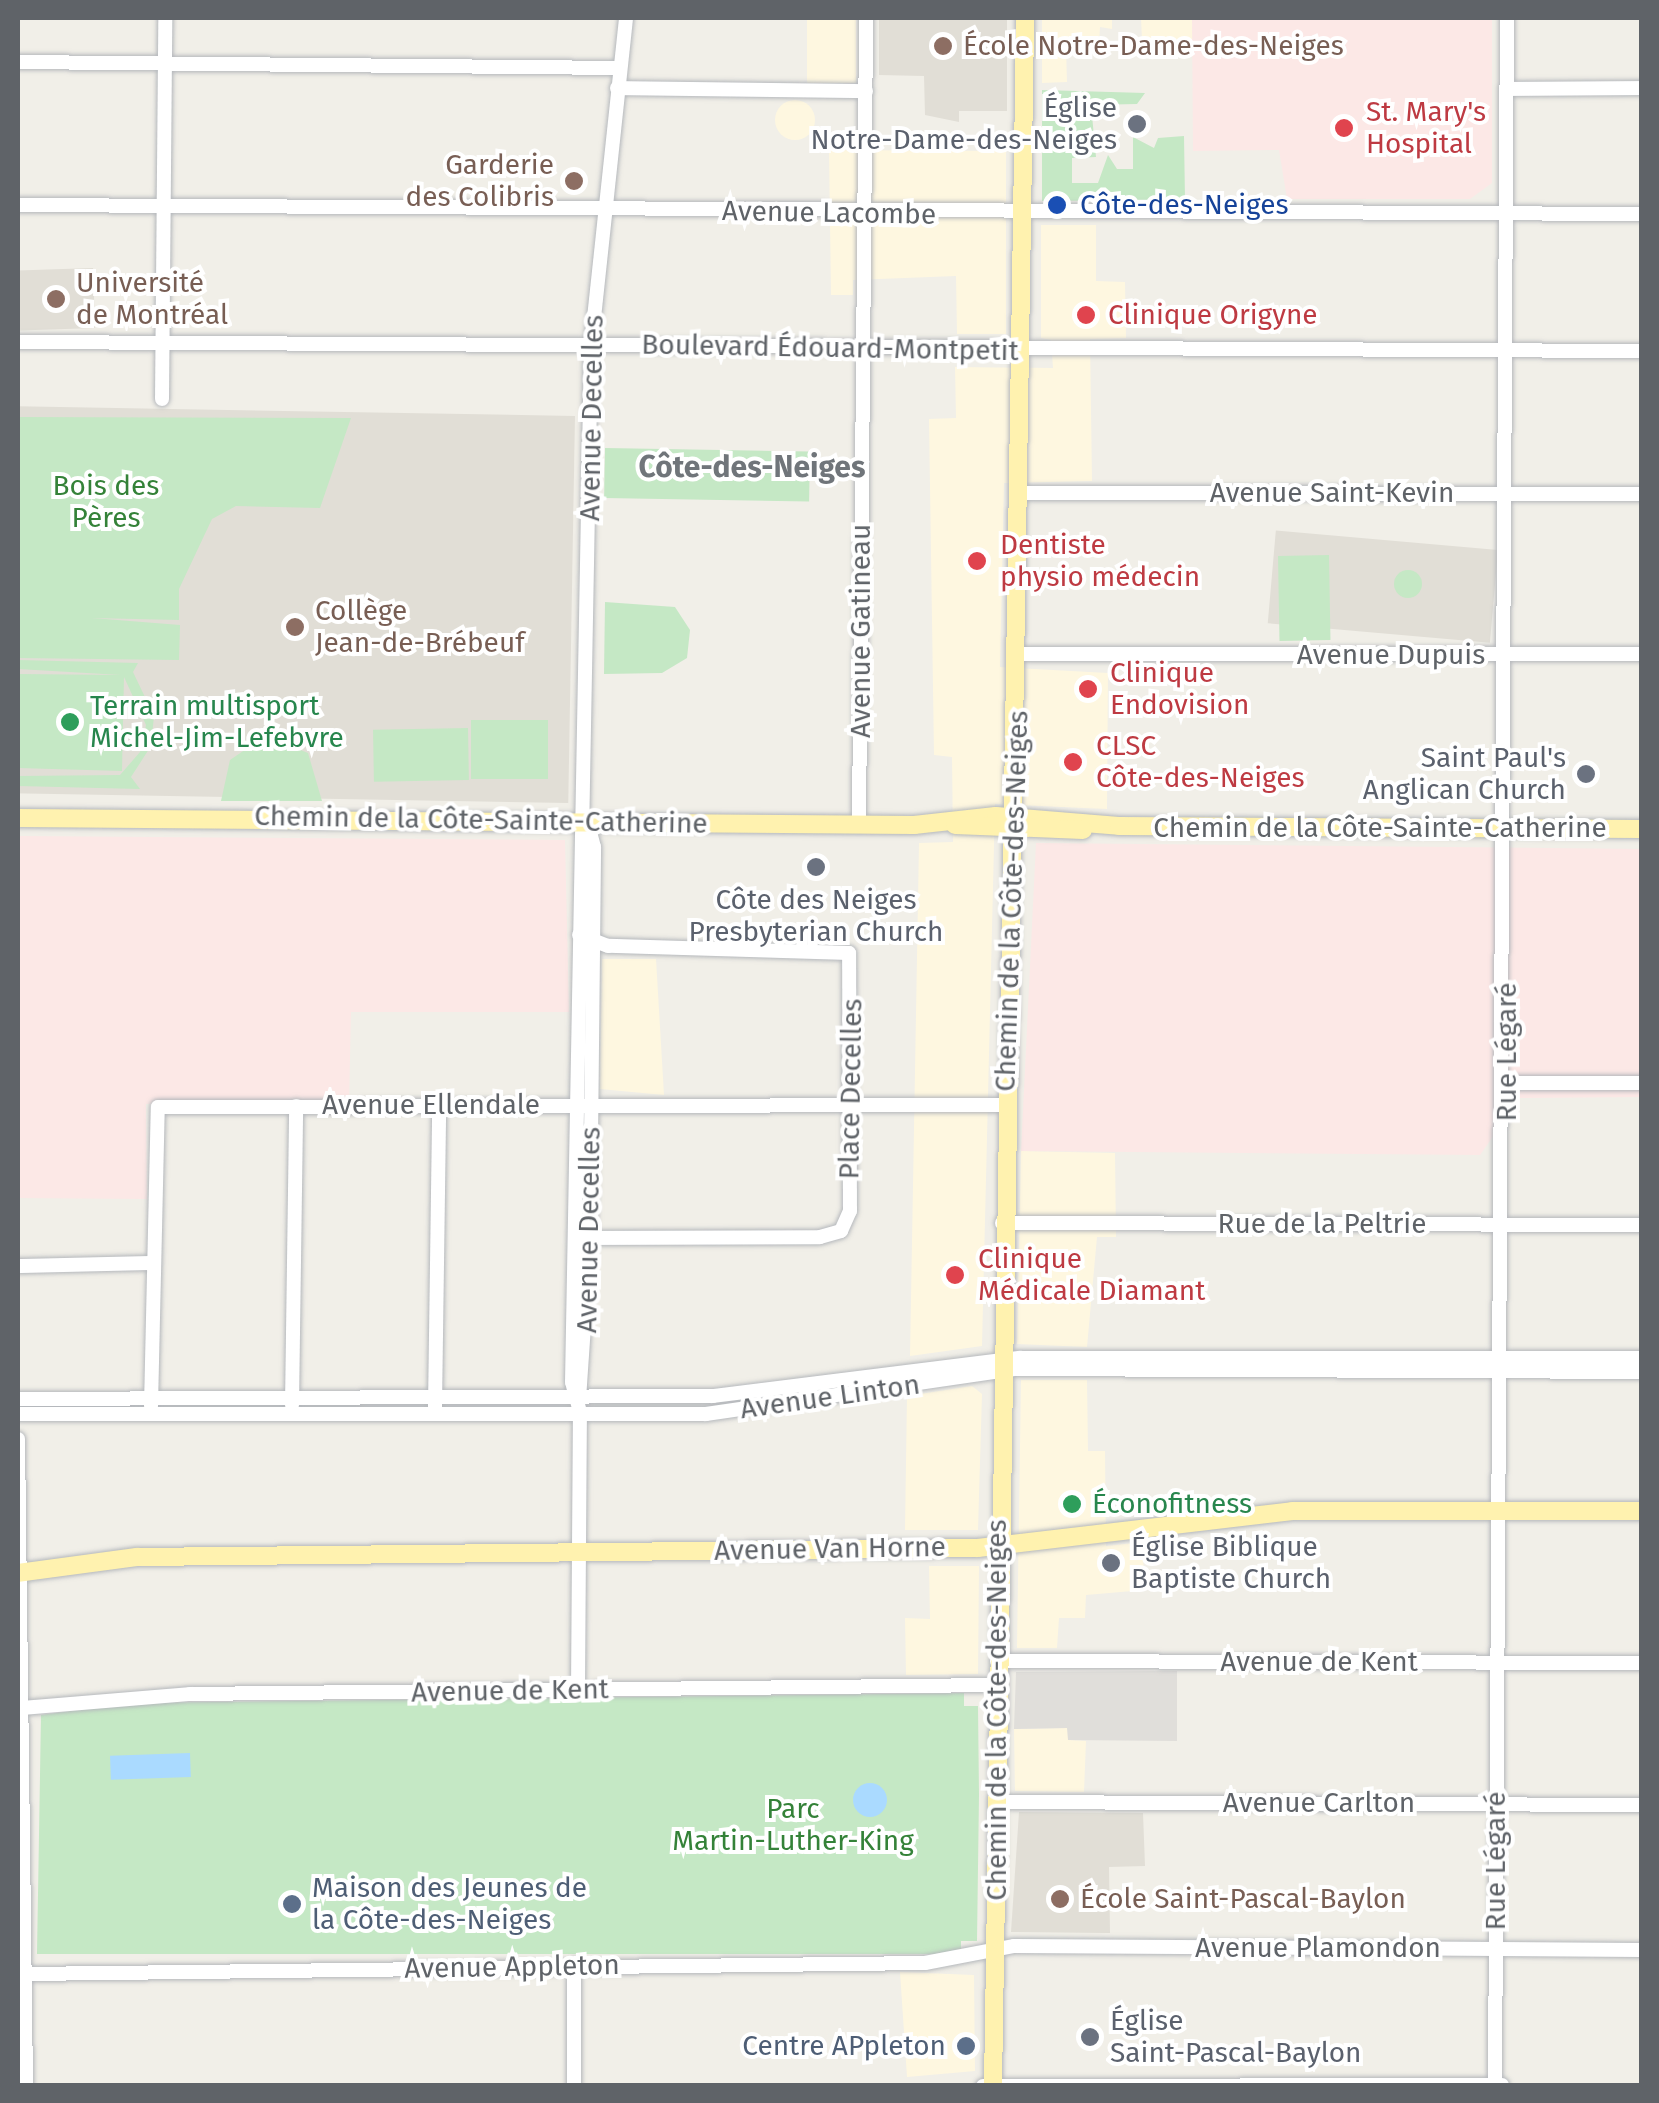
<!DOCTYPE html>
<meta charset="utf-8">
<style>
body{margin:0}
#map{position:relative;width:1659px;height:2103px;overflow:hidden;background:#f1efe8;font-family:"Fira Sans",sans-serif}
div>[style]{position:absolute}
.commercial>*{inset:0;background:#fef7e0;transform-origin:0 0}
.round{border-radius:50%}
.industrial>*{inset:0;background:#e0deda}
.education>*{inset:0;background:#e1ded6;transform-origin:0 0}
.medical>*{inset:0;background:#fce8e6}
.green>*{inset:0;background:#c5e8c5;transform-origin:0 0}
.water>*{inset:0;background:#aadaff;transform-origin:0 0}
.roads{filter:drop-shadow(0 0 2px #b5b8bc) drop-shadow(0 0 2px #b5b8bc)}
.minor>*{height:14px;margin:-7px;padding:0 7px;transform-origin:7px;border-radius:7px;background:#fff}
.major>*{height:18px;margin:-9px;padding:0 9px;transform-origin:9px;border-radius:9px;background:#fff2af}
.dots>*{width:28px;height:28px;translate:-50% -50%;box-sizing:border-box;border:5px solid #fff;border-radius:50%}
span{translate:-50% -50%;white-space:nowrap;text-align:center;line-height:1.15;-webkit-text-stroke:8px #fff;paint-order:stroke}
.education-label{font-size:28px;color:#785e54}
.left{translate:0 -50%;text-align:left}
.right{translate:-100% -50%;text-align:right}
.worship-label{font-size:28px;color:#5b616d}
.health-label{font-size:28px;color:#be3a42}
.transit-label{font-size:28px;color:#164399}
.street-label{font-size:28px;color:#5f6368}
.park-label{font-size:28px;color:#348238}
.leisure-label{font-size:28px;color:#27864d}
.service-label{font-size:28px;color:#4e5e75}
.neighbourhood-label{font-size:30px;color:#70757a;font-weight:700}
.frame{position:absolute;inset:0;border:20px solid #5f6368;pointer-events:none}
</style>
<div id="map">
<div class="commercial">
<i style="left:807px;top:18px;width:49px;height:65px"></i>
<i style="clip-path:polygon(1042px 18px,1192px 18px,1193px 40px,1142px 40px,1141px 18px,1112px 19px,1112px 29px,1100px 27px,1099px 46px,1066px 47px,1067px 82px,1042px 83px)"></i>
<i class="round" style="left:775px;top:100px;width:40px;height:40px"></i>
<i style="clip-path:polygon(829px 150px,1006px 151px,1006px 334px,957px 334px,956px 276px,853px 280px,853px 295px,831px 295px)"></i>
<i style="clip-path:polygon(1041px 225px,1096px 225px,1096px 281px,1125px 282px,1126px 338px,1090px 339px,1092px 481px,1004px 483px,1000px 667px,1108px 673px,1107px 809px,995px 804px,982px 1346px,910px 1356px,919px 843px,953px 842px,952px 757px,934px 755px,929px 419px,956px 418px,955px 367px,1053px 368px,1051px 340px,1041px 338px)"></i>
<i style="clip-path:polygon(602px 959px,656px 959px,664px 1095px,600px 1089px)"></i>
<i style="clip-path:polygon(1021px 1151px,1115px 1153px,1116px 1237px,1097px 1237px,1087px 1347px,1017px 1344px)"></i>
<i style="clip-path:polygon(1021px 1380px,1087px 1380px,1088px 1451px,1105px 1451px,1106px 1546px,1143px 1542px,1144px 1590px,1086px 1595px,1085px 1618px,1059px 1618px,1057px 1648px,1017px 1648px)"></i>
<i style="clip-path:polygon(972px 1386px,982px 1394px,978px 1530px,905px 1530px,907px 1396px)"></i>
<i style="clip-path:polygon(929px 1566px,979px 1566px,978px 1674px,906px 1675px,905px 1618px,930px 1619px)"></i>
<i style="clip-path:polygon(1068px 1728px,1068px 1740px,1086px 1741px,1084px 1792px,1015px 1791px,1014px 1729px)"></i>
<i style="clip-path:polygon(900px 1972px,974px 1975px,975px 2071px,907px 2077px)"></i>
</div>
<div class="industrial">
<i style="clip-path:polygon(1177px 1671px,1177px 1741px,1068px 1740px,1067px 1728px,1014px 1729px,1016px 1672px)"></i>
</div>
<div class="education">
<i style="clip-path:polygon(879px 18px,1007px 18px,1007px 111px,959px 111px,959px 122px,925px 115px,924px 76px,879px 75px)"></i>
<i style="left:93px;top:268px;width:60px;height:75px;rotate:88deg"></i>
<i style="left:575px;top:416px;width:387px;height:557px;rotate:91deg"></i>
<i style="left:1498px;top:550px;width:93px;height:223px;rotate:95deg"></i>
<i style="clip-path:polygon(1019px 1812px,1143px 1813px,1145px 1866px,1109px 1867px,1110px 1933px,1011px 1932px)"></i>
</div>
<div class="medical">
<i style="clip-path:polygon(1192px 18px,1492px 18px,1492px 183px,1470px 199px,1287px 199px,1279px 150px,1193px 151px)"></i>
<i style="clip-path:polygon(18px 836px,565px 840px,569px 1012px,351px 1012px,349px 1105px,146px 1104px,147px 1199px,18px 1198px)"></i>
<i style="clip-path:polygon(1036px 843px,1641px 849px,1641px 1097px,1520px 1098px,1480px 1155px,1021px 1151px)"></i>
</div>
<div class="green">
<i style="clip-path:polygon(1042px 90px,1145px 93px,1137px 104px,1091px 105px,1096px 157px,1072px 158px,1072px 183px,1098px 183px,1108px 155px,1117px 169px,1133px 169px,1133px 137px,1154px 148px,1158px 138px,1184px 136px,1185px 200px,1042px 201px)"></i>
<i style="clip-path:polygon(18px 417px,351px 418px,320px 508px,236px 506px,212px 519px,179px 589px,179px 620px,92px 618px,180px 625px,179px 660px,18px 658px)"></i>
<i style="left:605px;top:448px;width:205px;height:50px;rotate:1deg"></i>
<i style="left:1329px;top:555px;width:85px;height:51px;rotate:89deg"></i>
<i class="round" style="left:1394px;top:570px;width:28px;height:28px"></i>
<i style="clip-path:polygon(605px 602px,675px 607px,690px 630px,687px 658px,662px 673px,604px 674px)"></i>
<i style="clip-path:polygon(18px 660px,138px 663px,133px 672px,154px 716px,151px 746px,131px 777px,140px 789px,18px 786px,18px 776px,120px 775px,140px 752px,146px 725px,124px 677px,122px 771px,18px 768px,18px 674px,121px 675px,18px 669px)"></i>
<i style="left:548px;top:720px;width:59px;height:77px;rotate:90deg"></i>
<i style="left:468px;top:728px;width:52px;height:95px;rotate:89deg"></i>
<i style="clip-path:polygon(265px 736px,308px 753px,322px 801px,221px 801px,230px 760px)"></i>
<i style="clip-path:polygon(964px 1693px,964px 1706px,978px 1706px,979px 1795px,977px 1941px,961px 1941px,961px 1954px,37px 1954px,41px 1715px,128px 1703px)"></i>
</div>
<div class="water">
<i style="left:190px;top:1753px;width:24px;height:80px;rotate:88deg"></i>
<i class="round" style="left:853px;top:1783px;width:34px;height:34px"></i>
</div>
<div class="roads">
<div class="minor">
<i style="left:18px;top:62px;width:602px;rotate:0.57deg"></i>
<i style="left:617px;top:88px;width:249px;rotate:0.7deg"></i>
<i style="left:1507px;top:89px;width:135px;rotate:-0.4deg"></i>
<i style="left:18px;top:205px;width:1624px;rotate:0.32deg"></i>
<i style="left:18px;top:342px;width:1624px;rotate:0.32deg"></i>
<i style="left:162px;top:399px;width:381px;rotate:-89.5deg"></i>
<i style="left:1023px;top:493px;width:619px;rotate:0.09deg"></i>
<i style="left:1021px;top:654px;width:621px"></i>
<i style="left:859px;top:825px;width:807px;rotate:-89.5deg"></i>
<i style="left:1506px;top:1083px;width:136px"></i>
<i style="left:1002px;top:1223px;width:640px;rotate:0.18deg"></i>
<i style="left:576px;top:1238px;width:244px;rotate:-0.2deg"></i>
<i style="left:820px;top:1237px;width:22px;rotate:-16deg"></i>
<i style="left:841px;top:1231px;width:22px;rotate:-66deg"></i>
<i style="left:850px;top:1211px;width:258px;rotate:-90.2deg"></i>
<i style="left:849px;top:953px;width:241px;rotate:-178.3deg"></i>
<i style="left:608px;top:946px;width:31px;rotate:-159deg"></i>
<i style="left:18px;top:1266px;width:135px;rotate:-1.3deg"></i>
<i style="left:18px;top:1399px;width:695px;rotate:-0.25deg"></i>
<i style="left:713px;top:1396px;width:309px;rotate:-7.1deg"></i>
<i style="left:1020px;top:1358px;width:622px"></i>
<i style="left:579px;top:1399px;width:162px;rotate:-86.1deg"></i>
<i style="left:590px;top:1237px;width:390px;rotate:-89.4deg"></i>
<i style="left:594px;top:847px;width:27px;rotate:-105deg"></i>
<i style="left:292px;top:1405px;width:299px;rotate:-89.2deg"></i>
<i style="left:151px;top:1406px;width:299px;rotate:-88.7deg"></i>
<i style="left:158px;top:1107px;width:846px;rotate:-0.14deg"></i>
<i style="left:435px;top:1407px;width:302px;rotate:-89.2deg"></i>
<i style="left:18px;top:1414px;width:688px"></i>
<i style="left:706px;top:1414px;width:313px;rotate:-8.3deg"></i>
<i style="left:1016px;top:1369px;width:626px;rotate:0.27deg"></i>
<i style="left:18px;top:1439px;width:647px;rotate:89.29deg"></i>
<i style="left:997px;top:1661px;width:645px;rotate:0.18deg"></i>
<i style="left:578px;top:1690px;width:278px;rotate:-89.6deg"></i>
<i style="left:580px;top:1412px;width:31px;rotate:-105deg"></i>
<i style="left:572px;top:1382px;width:1036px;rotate:-88.95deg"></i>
<i style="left:591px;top:346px;width:330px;rotate:-83.9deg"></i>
<i style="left:23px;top:1708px;width:168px;rotate:-4.8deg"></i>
<i style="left:190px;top:1694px;width:807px;rotate:-0.64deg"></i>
<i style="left:996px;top:1802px;width:646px;rotate:0.27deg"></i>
<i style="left:26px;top:1974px;width:899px;rotate:-0.7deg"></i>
<i style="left:925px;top:1963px;width:91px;rotate:-10.8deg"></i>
<i style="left:1014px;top:1946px;width:628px;rotate:0.36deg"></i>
<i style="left:574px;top:2086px;width:121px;rotate:-90deg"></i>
<i style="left:983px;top:2086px;width:519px;rotate:-0.11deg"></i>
<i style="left:1495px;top:2086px;width:2068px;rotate:-89.67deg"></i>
</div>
<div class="major">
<i style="left:18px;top:818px;width:896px;rotate:0.45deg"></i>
<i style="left:914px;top:825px;width:82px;rotate:-6.3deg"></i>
<i style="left:996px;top:816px;width:123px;rotate:4.6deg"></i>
<i style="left:1119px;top:826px;width:523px;rotate:0.33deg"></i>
<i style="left:955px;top:825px;width:128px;rotate:2.2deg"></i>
<i style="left:18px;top:1573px;width:120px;rotate:-7.7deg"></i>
<i style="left:137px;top:1557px;width:841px;rotate:-0.61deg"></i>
<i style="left:978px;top:1548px;width:316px;rotate:-6.7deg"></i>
<i style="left:1292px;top:1511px;width:350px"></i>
<i style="left:993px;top:2086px;width:2068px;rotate:-89.11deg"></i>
</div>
</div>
<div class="dots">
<i style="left:943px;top:46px;background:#8d6e63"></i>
<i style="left:1137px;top:124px;background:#6b7280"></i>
<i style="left:1344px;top:128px;background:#e0444e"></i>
<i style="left:574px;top:181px;background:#8d6e63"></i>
<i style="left:1057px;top:205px;background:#1a4fb4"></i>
<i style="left:56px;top:299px;background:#8d6e63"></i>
<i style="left:1086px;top:315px;background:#e0444e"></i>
<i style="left:977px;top:561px;background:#e0444e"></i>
<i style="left:295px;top:627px;background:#8d6e63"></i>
<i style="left:1088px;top:689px;background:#e0444e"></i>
<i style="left:70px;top:722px;background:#2e9e5b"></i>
<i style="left:1073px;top:762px;background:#e0444e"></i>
<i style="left:1586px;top:774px;background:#6b7280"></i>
<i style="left:816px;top:867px;background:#6b7280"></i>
<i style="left:955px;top:1275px;background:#e0444e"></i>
<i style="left:1072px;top:1504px;background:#2e9e5b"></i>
<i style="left:1111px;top:1563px;background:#6b7280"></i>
<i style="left:1060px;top:1899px;background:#8d6e63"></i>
<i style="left:292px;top:1904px;background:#5c6f8a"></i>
<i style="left:1090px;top:2037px;background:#6b7280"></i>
<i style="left:966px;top:2046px;background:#5c6f8a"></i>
</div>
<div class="education-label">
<span class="left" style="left:963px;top:46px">École Notre-Dame-des-Neiges</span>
<span class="right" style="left:554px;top:181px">Garderie<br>des Colibris</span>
<span class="left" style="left:76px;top:299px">Université<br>de Montréal</span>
<span class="left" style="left:315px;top:627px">Collège<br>Jean-de-Brébeuf</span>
<span class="left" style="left:1080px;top:1899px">École Saint-Pascal-Baylon</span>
</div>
<div class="worship-label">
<span class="right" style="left:1117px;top:124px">Église<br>Notre-Dame-des-Neiges</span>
<span class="right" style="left:1566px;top:774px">Saint Paul's<br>Anglican Church</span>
<span style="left:816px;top:916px">Côte des Neiges<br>Presbyterian Church</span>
<span class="left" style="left:1131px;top:1563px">Église Biblique<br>Baptiste Church</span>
<span class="left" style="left:1110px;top:2037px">Église<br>Saint-Pascal-Baylon</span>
</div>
<div class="health-label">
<span class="left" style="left:1366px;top:128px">St. Mary's<br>Hospital</span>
<span class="left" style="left:1108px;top:315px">Clinique Origyne</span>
<span class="left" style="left:1000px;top:561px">Dentiste<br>physio médecin</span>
<span class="left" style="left:1110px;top:689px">Clinique<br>Endovision</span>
<span class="left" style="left:1096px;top:762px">CLSC<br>Côte-des-Neiges</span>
<span class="left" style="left:978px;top:1275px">Clinique<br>Médicale Diamant</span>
</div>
<div class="transit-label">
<span class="left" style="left:1080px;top:205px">Côte-des-Neiges</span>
</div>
<div class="street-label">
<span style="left:829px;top:213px;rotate:1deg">Avenue Lacombe</span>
<span style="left:830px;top:348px;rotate:1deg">Boulevard Édouard-Montpetit</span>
<span style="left:592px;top:418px;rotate:-89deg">Avenue Decelles</span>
<span style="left:1332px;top:493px">Avenue Saint-Kevin</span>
<span style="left:861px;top:631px;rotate:-90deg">Avenue Gatineau</span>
<span style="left:1391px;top:655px">Avenue Dupuis</span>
<span style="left:481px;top:820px;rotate:1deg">Chemin de la Côte-Sainte-Catherine</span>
<span style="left:1380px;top:828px">Chemin de la Côte-Sainte-Catherine</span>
<span style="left:1012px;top:901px;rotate:-88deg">Chemin de la Côte-des-Neiges</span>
<span style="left:1507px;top:1052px;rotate:-90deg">Rue Légaré</span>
<span style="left:851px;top:1089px;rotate:-89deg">Place Decelles</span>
<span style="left:431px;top:1105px">Avenue Ellendale</span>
<span style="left:1322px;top:1224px">Rue de la Peltrie</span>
<span style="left:589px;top:1230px;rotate:-89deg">Avenue Decelles</span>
<span style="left:830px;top:1397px;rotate:-8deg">Avenue Linton</span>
<span style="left:830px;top:1549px;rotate:-1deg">Avenue Van Horne</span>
<span style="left:1319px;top:1662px">Avenue de Kent</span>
<span style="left:510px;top:1691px;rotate:-1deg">Avenue de Kent</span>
<span style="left:997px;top:1710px;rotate:-90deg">Chemin de la Côte-des-Neiges</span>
<span style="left:1319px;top:1803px">Avenue Carlton</span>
<span style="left:1496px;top:1861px;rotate:-90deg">Rue Légaré</span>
<span style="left:1318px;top:1948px">Avenue Plamondon</span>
<span style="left:512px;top:1967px;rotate:-1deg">Avenue Appleton</span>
</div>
<div class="park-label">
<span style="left:106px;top:502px">Bois des<br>Pères</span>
<span style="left:793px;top:1825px">Parc<br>Martin-Luther-King</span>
</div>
<div class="leisure-label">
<span class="left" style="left:90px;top:722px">Terrain multisport<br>Michel-Jim-Lefebvre</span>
<span class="left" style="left:1092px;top:1504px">Éconofitness</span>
</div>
<div class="service-label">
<span class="left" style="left:312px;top:1904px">Maison des Jeunes de<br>la Côte-des-Neiges</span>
<span class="right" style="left:946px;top:2046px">Centre APpleton</span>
</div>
<div class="neighbourhood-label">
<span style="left:752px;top:467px">Côte-des-Neiges</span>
</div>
<div class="frame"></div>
</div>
